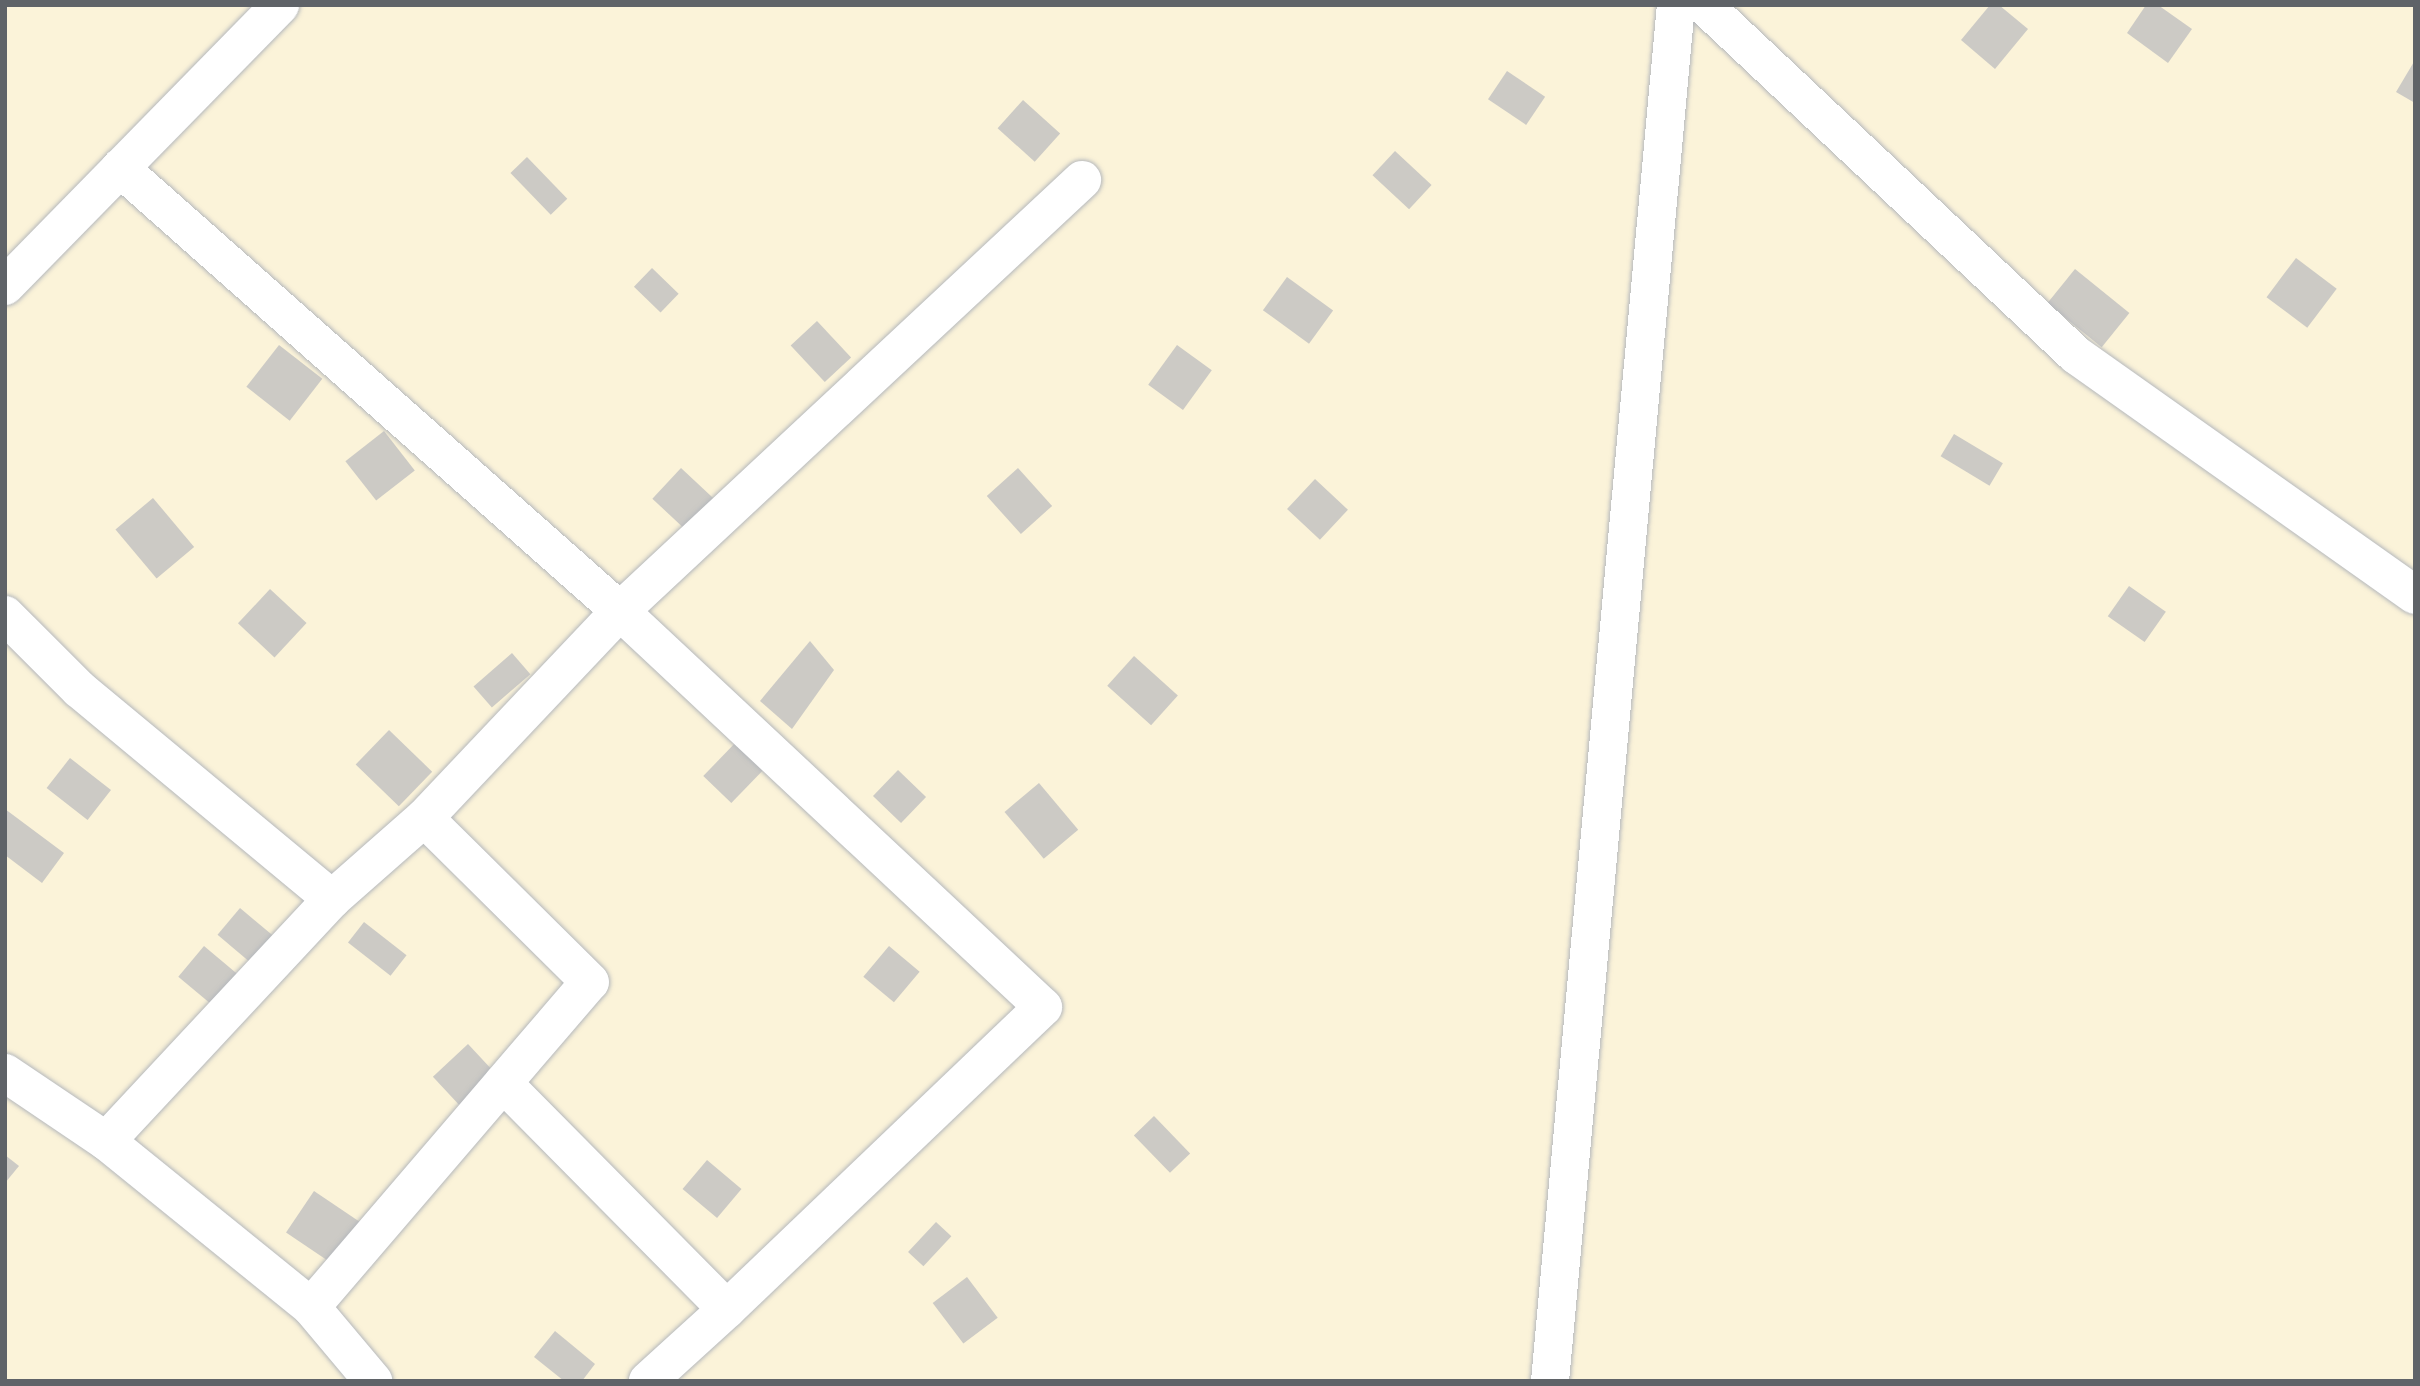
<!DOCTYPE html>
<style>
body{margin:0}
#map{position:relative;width:2420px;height:1386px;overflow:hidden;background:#f1efe8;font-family:Inter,sans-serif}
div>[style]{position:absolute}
.sand>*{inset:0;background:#fbf3d9;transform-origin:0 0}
.building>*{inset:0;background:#cccac5;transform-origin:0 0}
.roads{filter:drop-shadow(0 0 2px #b5b8bc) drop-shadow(0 0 2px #b5b8bc)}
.minor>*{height:38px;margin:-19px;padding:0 19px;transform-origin:19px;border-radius:19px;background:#fff}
span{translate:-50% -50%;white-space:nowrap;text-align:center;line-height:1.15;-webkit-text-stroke:5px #fff;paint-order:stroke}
.frame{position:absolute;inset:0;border:7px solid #5f6368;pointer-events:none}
</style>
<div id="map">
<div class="sand">
<i style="left:5px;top:5px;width:2410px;height:1376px"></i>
</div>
<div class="building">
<i style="clip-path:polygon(1990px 5px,1999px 5px,2028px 29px,1995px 69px,1961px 40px)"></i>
<i style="clip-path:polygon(2146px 5px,2158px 5px,2192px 29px,2168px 63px,2127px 33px)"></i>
<i style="clip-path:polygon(2415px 60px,2415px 103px,2396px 92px)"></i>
<i style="left:1507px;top:71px;width:46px;height:34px;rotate:34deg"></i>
<i style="left:1023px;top:100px;width:50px;height:38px;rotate:42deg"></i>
<i style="left:1395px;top:151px;width:50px;height:33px;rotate:43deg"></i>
<i style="left:527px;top:157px;width:58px;height:23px;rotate:46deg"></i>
<i style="left:2296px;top:258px;width:51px;height:49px;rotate:37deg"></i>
<i style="left:652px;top:268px;width:37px;height:26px;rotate:44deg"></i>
<i style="left:2075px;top:269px;width:70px;height:44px;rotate:39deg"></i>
<i style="left:1287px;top:277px;width:57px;height:41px;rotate:36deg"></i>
<i style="left:817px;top:321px;width:50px;height:36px;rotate:47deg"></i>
<i style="left:279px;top:345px;width:55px;height:53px;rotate:38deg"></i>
<i style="left:1177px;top:345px;width:43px;height:49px;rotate:36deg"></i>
<i style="left:384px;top:431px;width:50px;height:49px;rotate:52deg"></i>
<i style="left:1954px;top:434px;width:57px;height:26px;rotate:31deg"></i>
<i style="left:681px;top:468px;width:45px;height:42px;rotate:43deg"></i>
<i style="left:1018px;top:468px;width:51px;height:42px;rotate:48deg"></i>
<i style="left:1315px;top:479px;width:45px;height:41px;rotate:43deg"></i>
<i style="left:153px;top:498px;width:64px;height:49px;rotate:50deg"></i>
<i style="left:2129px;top:586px;width:45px;height:37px;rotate:35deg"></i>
<i style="left:270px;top:589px;width:50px;height:47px;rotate:43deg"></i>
<i style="clip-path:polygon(810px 641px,834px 670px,792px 729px,760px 701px)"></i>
<i style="left:512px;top:653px;width:28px;height:51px;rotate:49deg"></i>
<i style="left:1134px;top:656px;width:59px;height:40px;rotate:42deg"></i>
<i style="left:389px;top:730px;width:60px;height:48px;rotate:44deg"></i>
<i style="left:738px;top:740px;width:39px;height:50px;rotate:44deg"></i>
<i style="left:70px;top:758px;width:52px;height:38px;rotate:38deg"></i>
<i style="left:898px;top:770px;width:39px;height:36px;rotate:44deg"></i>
<i style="left:1039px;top:783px;width:61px;height:45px;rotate:50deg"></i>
<i style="clip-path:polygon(5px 809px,64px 853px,42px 883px,5px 855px)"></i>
<i style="left:240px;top:908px;width:48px;height:35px;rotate:40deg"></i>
<i style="left:364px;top:922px;width:54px;height:26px;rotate:38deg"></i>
<i style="left:204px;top:946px;width:47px;height:40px;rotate:40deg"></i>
<i style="left:889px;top:946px;width:40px;height:40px;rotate:40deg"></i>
<i style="left:468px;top:1044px;width:42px;height:48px;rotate:47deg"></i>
<i style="left:1154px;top:1116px;width:52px;height:28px;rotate:46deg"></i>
<i style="clip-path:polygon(5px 1155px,19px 1166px,5px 1183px)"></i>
<i style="left:707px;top:1160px;width:45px;height:38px;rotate:40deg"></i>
<i style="left:314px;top:1191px;width:59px;height:50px;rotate:34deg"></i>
<i style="left:936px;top:1222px;width:21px;height:41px;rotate:43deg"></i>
<i style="left:967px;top:1277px;width:51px;height:43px;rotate:53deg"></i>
<i style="clip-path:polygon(555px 1331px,595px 1364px,582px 1381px,564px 1381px,534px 1357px)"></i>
</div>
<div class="roads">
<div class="minor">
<i style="left:1704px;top:5px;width:511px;rotate:43.25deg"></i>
<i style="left:2076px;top:355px;width:415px;rotate:35.3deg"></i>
<i style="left:120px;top:168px;width:668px;rotate:41.54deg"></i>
<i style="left:620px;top:611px;width:285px;rotate:133.4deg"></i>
<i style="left:5px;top:286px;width:393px;rotate:-45.6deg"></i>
<i style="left:5px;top:615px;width:105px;rotate:45deg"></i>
<i style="left:79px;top:689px;width:329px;rotate:39.7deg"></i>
<i style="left:332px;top:899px;width:331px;rotate:133deg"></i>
<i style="left:106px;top:1141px;width:122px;rotate:-146deg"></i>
<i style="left:503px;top:1083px;width:318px;rotate:45.3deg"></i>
<i style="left:727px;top:1309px;width:107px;rotate:137.7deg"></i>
<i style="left:106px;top:1141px;width:264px;rotate:39deg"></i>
<i style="left:311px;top:1307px;width:428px;rotate:-49.4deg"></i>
<i style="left:590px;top:982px;width:233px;rotate:-135.3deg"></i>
<i style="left:424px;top:818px;width:123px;rotate:138.6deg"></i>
<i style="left:311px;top:1307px;width:97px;rotate:50deg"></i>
<i style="left:727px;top:1309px;width:437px;rotate:-43.7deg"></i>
<i style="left:1043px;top:1007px;width:579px;rotate:-136.89deg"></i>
<i style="left:620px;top:611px;width:632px;rotate:-43.01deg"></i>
<i style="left:1550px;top:1381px;width:1382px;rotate:-84.77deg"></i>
</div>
</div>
<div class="frame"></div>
</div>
